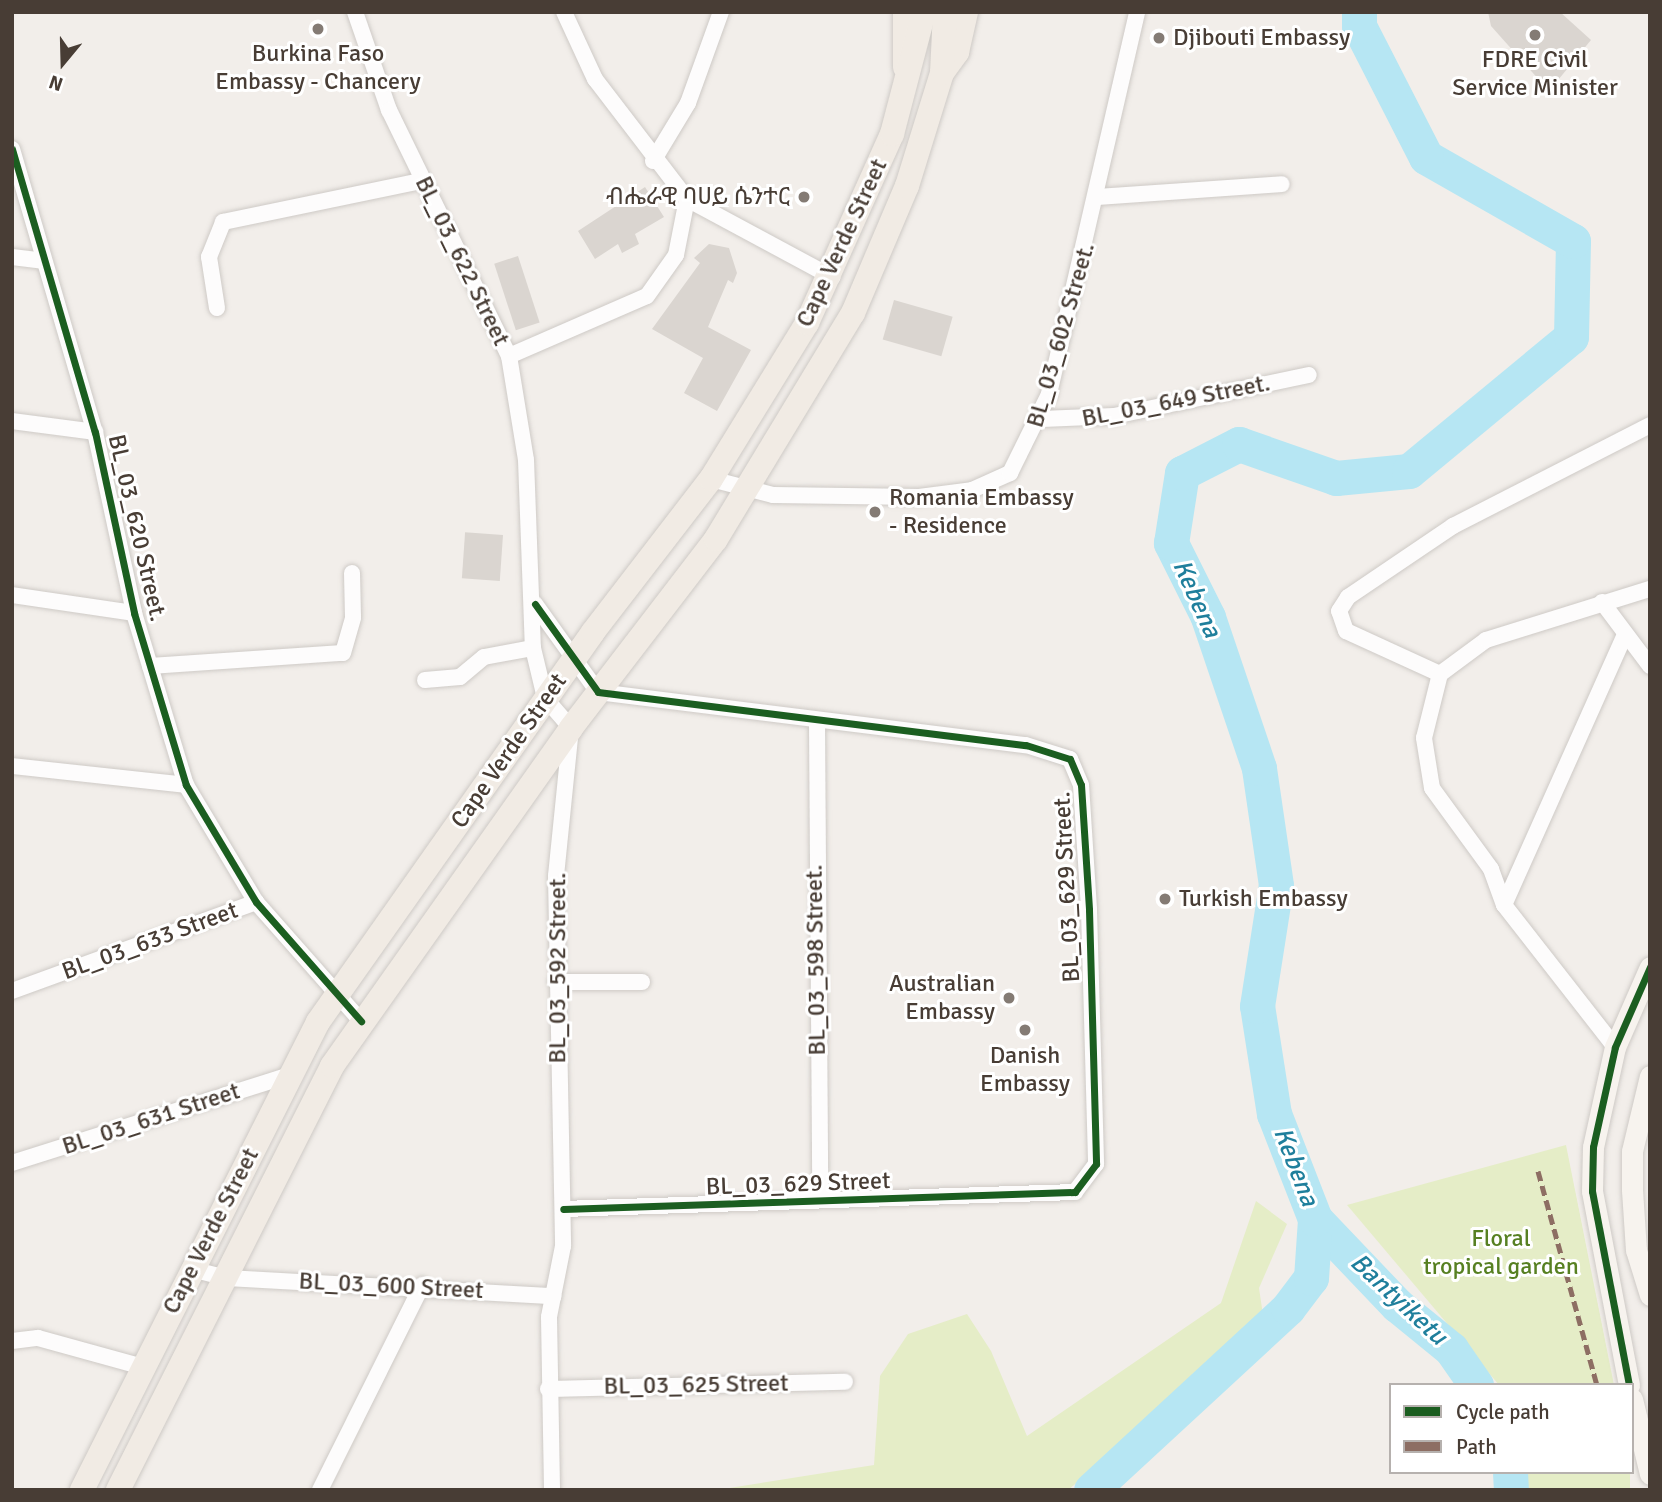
<!DOCTYPE html>
<meta charset="utf-8">
<style>
body{margin:0}
#map{position:relative;width:1662px;height:1502px;overflow:hidden;background:#f2eeea;font-family:Signika,"Noto Sans Ethiopic",sans-serif}
div>[style]{position:absolute}
.green>*{inset:0;background:#e5edc7;transform-origin:0 0}
.river>*{height:35px;margin:-17.5px;padding:0 17.5px;transform-origin:17.5px;border-radius:17.5px;background:#b6e6f3}
.building>*{inset:0;background:#dad5d0;transform-origin:0 0}
.roads{filter:drop-shadow(0 0 2px #cecac6) drop-shadow(0 0 2px #cecac6)}
.street>*{height:16px;margin:-8px;padding:0 8px;transform-origin:8px;border-radius:8px;background:#fdfcfc}
.secondary>*{height:21px;margin:-10.5px;padding:0 10.5px;transform-origin:10.5px;border-radius:10.5px;background:#f7f3ee}
.primary>*{height:24px;margin:-12px;padding:0 12px;transform-origin:12px;border-radius:12px;background:#f1ebe4}
.quiet>*{height:5px;margin-top:-2.5px;transform-origin:0;background:repeating-linear-gradient(90deg,#8d6e63 0 10px,transparent 0 15px)}
.cycleway>*{height:7px;margin:-3.5px;padding:0 3.5px;transform-origin:3.5px;border-radius:3.5px;background:#1b5e20}
.dots>*{width:19px;height:19px;translate:-50% -50%;box-sizing:border-box;border:4px solid #fff;border-radius:50%}
span{translate:-50% -50%;white-space:nowrap;text-align:center;line-height:1.15;-webkit-text-stroke:6px #fff;paint-order:stroke}
.poi-label{font-size:24px;color:#483d35}
.left{translate:0 -50%;text-align:left}
.right{translate:-100% -50%;text-align:right}
.street-label{font-size:24px;color:#483d35}
.park-label{font-size:24px;color:#578022}
.water-label{font-size:26px;color:#1f7f9c;font-style:italic}
.frame{position:absolute;inset:0;border:14px solid #483d35;pointer-events:none}
.legend{position:absolute;left:1389px;top:1383px;width:245px;height:91px;box-sizing:border-box;background:#fff;border:2px solid #b6b1ae;margin:0;padding:9px 12px;list-style:none;font-size:21px;color:#483d35}
.legend li{display:flex;align-items:center;gap:14px;height:35px}
.legend b{width:35px;border:2px solid #b6b1ae}
.north{position:absolute;left:28px;top:28px;width:70px;height:70px;-webkit-text-stroke:5px #fff;paint-order:stroke;rotate:199deg;font-size:19px;font-weight:700;line-height:28px;text-align:center;color:#483d35}
.north::after{content:'';display:block;margin:auto;width:24px;height:32px;background:#483d35;clip-path:polygon(50% 0,100% 100%,50% 72%,0 100%)}
</style>
<div id="map">
<div class="green">
<i style="clip-path:polygon(1566px 1145px,1614px 1385px,1499px 1385px,1347px 1205px)"></i>
<i style="clip-path:polygon(1256px 1201px,1287px 1224px,1259px 1288px,1263px 1315px,1163px 1411px,1068px 1490px,717px 1490px,874px 1465px,880px 1376px,908px 1334px,967px 1314px,991px 1351px,1027px 1436px,1221px 1303px)"></i>
<i style="left:1524px;top:1472px;width:106px;height:18px"></i>
</div>
<div class="river">
<i style="left:1315px;top:1219px;width:119px;rotate:46.4deg"></i>
<i style="left:1397px;top:1305px;width:70px;rotate:39.2deg"></i>
<i style="left:1451px;top:1349px;width:44px;rotate:55.2deg"></i>
<i style="left:1510px;top:1472px;width:18px;rotate:87deg"></i>
<i style="left:1091px;top:1490px;width:268px;rotate:-42.7deg"></i>
<i style="left:1288px;top:1308px;width:38px;rotate:-53deg"></i>
<i style="left:1311px;top:1278px;width:59px;rotate:-86.1deg"></i>
<i style="left:1315px;top:1219px;width:113px;rotate:-111.3deg"></i>
<i style="left:1274px;top:1114px;width:109px;rotate:-98.9deg"></i>
<i style="left:1257px;top:1006px;width:122px;rotate:-81.1deg"></i>
<i style="left:1276px;top:885px;width:118px;rotate:-98.3deg"></i>
<i style="left:1259px;top:768px;width:159px;rotate:-108.7deg"></i>
<i style="left:1208px;top:617px;width:83px;rotate:-116.6deg"></i>
<i style="left:1171px;top:543px;width:71px;rotate:-81.1deg"></i>
<i style="left:1182px;top:473px;width:64px;rotate:-27deg"></i>
<i style="left:1239px;top:444px;width:103px;rotate:19.3deg"></i>
<i style="left:1336px;top:478px;width:73px;rotate:-5.5deg"></i>
<i style="left:1409px;top:471px;width:210px;rotate:-39.6deg"></i>
<i style="left:1571px;top:337px;width:96px;rotate:-88.8deg"></i>
<i style="left:1573px;top:241px;width:169px;rotate:-150.3deg"></i>
<i style="left:1426px;top:157px;width:147px;rotate:-117.1deg"></i>
<i style="left:1359px;top:26px;width:14px;rotate:-90deg"></i>
</div>
<div class="building">
<i style="clip-path:polygon(1488px 12px,1560px 12px,1591px 40px,1549px 91px,1491px 26px)"></i>
<i style="clip-path:polygon(645px 187px,664px 217px,635px 234px,639px 244px,622px 253px,618px 244px,595px 259px,578px 231px)"></i>
<i style="clip-path:polygon(709px 244px,729px 248px,737px 273px,733px 283px,728px 280px,708px 327px,751px 350px,717px 411px,684px 393px,703px 358px,652px 329px,700px 263px,694px 258px)"></i>
<i style="left:518px;top:256px;width:70px;height:25px;rotate:72deg"></i>
<i style="left:894px;top:300px;width:61px;height:41px;rotate:16deg"></i>
<i style="left:503px;top:535px;width:46px;height:38px;rotate:94deg"></i>
</div>
<div class="roads">
<div class="street">
<i style="left:355px;top:12px;width:104px;rotate:70.9deg"></i>
<i style="left:389px;top:110px;width:274px;rotate:64deg"></i>
<i style="left:509px;top:356px;width:105px;rotate:80.7deg"></i>
<i style="left:526px;top:460px;width:188px;rotate:87.9deg"></i>
<i style="left:533px;top:648px;width:51px;rotate:76.5deg"></i>
<i style="left:545px;top:698px;width:40px;rotate:49deg"></i>
<i style="left:571px;top:728px;width:149px;rotate:95.8deg"></i>
<i style="left:556px;top:876px;width:370px;rotate:88.9deg"></i>
<i style="left:563px;top:1246px;width:72px;rotate:101.2deg"></i>
<i style="left:549px;top:1317px;width:173px;rotate:89deg"></i>
<i style="left:564px;top:12px;width:74px;rotate:65.2deg"></i>
<i style="left:595px;top:79px;width:151px;rotate:52.5deg"></i>
<i style="left:687px;top:199px;width:165px;rotate:28.3deg"></i>
<i style="left:12px;top:149px;width:295px;rotate:73.7deg"></i>
<i style="left:95px;top:432px;width:185px;rotate:77.8deg"></i>
<i style="left:134px;top:613px;width:180px;rotate:73.2deg"></i>
<i style="left:186px;top:785px;width:136px;rotate:59.1deg"></i>
<i style="left:256px;top:902px;width:159px;rotate:48.6deg"></i>
<i style="left:653px;top:161px;width:68px;rotate:-58.9deg"></i>
<i style="left:688px;top:103px;width:97px;rotate:-70.1deg"></i>
<i style="left:1098px;top:197px;width:184px;rotate:-4deg"></i>
<i style="left:12px;top:257px;width:31px;rotate:7deg"></i>
<i style="left:217px;top:308px;width:52px;rotate:-98.9deg"></i>
<i style="left:209px;top:257px;width:38px;rotate:-68deg"></i>
<i style="left:223px;top:222px;width:202px;rotate:-11.7deg"></i>
<i style="left:509px;top:356px;width:150px;rotate:-23.5deg"></i>
<i style="left:647px;top:296px;width:50px;rotate:-54.7deg"></i>
<i style="left:676px;top:255px;width:57px;rotate:-78.9deg"></i>
<i style="left:1042px;top:419px;width:72px;rotate:-2.4deg"></i>
<i style="left:1114px;top:416px;width:199px;rotate:-11.9deg"></i>
<i style="left:12px;top:421px;width:84px;rotate:7.5deg"></i>
<i style="left:711px;top:479px;width:64px;rotate:14.5deg"></i>
<i style="left:773px;top:495px;width:146px;rotate:0.8deg"></i>
<i style="left:919px;top:497px;width:53px;rotate:-7.5deg"></i>
<i style="left:972px;top:490px;width:42px;rotate:-24.1deg"></i>
<i style="left:1010px;top:473px;width:88px;rotate:-63.7deg"></i>
<i style="left:1049px;top:394px;width:392px;rotate:-77deg"></i>
<i style="left:12px;top:595px;width:123px;rotate:8.4deg"></i>
<i style="left:1602px;top:602px;width:80px;rotate:53.1deg"></i>
<i style="left:535px;top:604px;width:108px;rotate:54.4deg"></i>
<i style="left:598px;top:692px;width:431px;rotate:7.1deg"></i>
<i style="left:1026px;top:745px;width:46px;rotate:17.7deg"></i>
<i style="left:1070px;top:759px;width:28px;rotate:67deg"></i>
<i style="left:1081px;top:785px;width:125px;rotate:86.3deg"></i>
<i style="left:1089px;top:910px;width:254px;rotate:88.4deg"></i>
<i style="left:1096px;top:1164px;width:35px;rotate:127deg"></i>
<i style="left:1075px;top:1192px;width:512px;rotate:178.1deg"></i>
<i style="left:150px;top:666px;width:193px;rotate:-3.9deg"></i>
<i style="left:343px;top:653px;width:37px;rotate:-74deg"></i>
<i style="left:353px;top:617px;width:44px;rotate:-91.3deg"></i>
<i style="left:1440px;top:674px;width:103px;rotate:-155.4deg"></i>
<i style="left:1346px;top:631px;width:21px;rotate:-109deg"></i>
<i style="left:1339px;top:611px;width:17px;rotate:-57deg"></i>
<i style="left:1348px;top:597px;width:127px;rotate:-34.1deg"></i>
<i style="left:1453px;top:526px;width:221px;rotate:-27.1deg"></i>
<i style="left:425px;top:680px;width:35px;rotate:-5deg"></i>
<i style="left:460px;top:677px;width:31px;rotate:-40deg"></i>
<i style="left:484px;top:657px;width:50px;rotate:-10.4deg"></i>
<i style="left:817px;top:723px;width:475px;rotate:89.6deg"></i>
<i style="left:12px;top:766px;width:175px;rotate:6.2deg"></i>
<i style="left:1504px;top:905px;width:294px;rotate:-65.9deg"></i>
<i style="left:556px;top:982px;width:86px"></i>
<i style="left:12px;top:991px;width:260px;rotate:-20deg"></i>
<i style="left:1615px;top:1047px;width:180px;rotate:-128deg"></i>
<i style="left:1504px;top:905px;width:38px;rotate:-110deg"></i>
<i style="left:1491px;top:869px;width:100px;rotate:-126.1deg"></i>
<i style="left:1432px;top:788px;width:51px;rotate:-99.1deg"></i>
<i style="left:1424px;top:738px;width:66px;rotate:-76deg"></i>
<i style="left:1440px;top:674px;width:57px;rotate:-36.5deg"></i>
<i style="left:1486px;top:640px;width:172px;rotate:-17.3deg"></i>
<i style="left:12px;top:1163px;width:292px;rotate:-17.6deg"></i>
<i style="left:191px;top:1269px;width:37px;rotate:14deg"></i>
<i style="left:227px;top:1278px;width:327px;rotate:3.2deg"></i>
<i style="left:12px;top:1341px;width:26px;rotate:-7deg"></i>
<i style="left:38px;top:1338px;width:109px;rotate:15.4deg"></i>
<i style="left:548px;top:1389px;width:297px;rotate:-1.4deg"></i>
<i style="left:320px;top:1490px;width:229px;rotate:-63.5deg"></i>
</div>
<div class="secondary">
<i style="left:1650px;top:1076px;width:77px;rotate:103.5deg"></i>
<i style="left:1632px;top:1151px;width:39px;rotate:90deg"></i>
<i style="left:1632px;top:1190px;width:60px;rotate:86.2deg"></i>
<i style="left:1636px;top:1250px;width:47px;rotate:72.7deg"></i>
<i style="left:1629px;top:1385px;width:197px;rotate:-100.8deg"></i>
<i style="left:1592px;top:1191px;width:44px;rotate:-88.7deg"></i>
<i style="left:1593px;top:1147px;width:102px;rotate:-77.6deg"></i>
<i style="left:1615px;top:1047px;width:87px;rotate:-66.4deg"></i>
<i style="left:1632px;top:1399px;width:77px;rotate:76.5deg"></i>
</div>
<div class="primary">
<i style="left:905px;top:12px;width:55px;rotate:90deg"></i>
<i style="left:942px;top:73px;width:26px;rotate:-54deg"></i>
<i style="left:957px;top:52px;width:41px;rotate:-77.3deg"></i>
<i style="left:82px;top:1490px;width:524px;rotate:-63.24deg"></i>
<i style="left:318px;top:1022px;width:477px;rotate:-54.8deg"></i>
<i style="left:593px;top:632px;width:193px;rotate:-52.4deg"></i>
<i style="left:711px;top:479px;width:183px;rotate:-58.4deg"></i>
<i style="left:807px;top:323px;width:207px;rotate:-65.8deg"></i>
<i style="left:892px;top:134px;width:126px;rotate:-75.3deg"></i>
<i style="left:118px;top:1490px;width:475px;rotate:-63.2deg"></i>
<i style="left:332px;top:1066px;width:414px;rotate:-54.7deg"></i>
<i style="left:571px;top:728px;width:238px;rotate:-52.5deg"></i>
<i style="left:716px;top:539px;width:264px;rotate:-58.8deg"></i>
<i style="left:853px;top:313px;width:138px;rotate:-67deg"></i>
<i style="left:907px;top:186px;width:118px;rotate:-72.8deg"></i>
<i style="left:942px;top:73px;width:61px;rotate:-87.2deg"></i>
</div>
</div>
<div class="quiet">
<i style="left:1538px;top:1171px;width:222px;rotate:74.6deg"></i>
</div>
<div class="cycleway">
<i style="left:12px;top:149px;width:295px;rotate:73.7deg"></i>
<i style="left:95px;top:432px;width:185px;rotate:77.8deg"></i>
<i style="left:134px;top:613px;width:180px;rotate:73.2deg"></i>
<i style="left:186px;top:785px;width:136px;rotate:59.1deg"></i>
<i style="left:256px;top:902px;width:159px;rotate:48.6deg"></i>
<i style="left:535px;top:604px;width:108px;rotate:54.4deg"></i>
<i style="left:598px;top:692px;width:431px;rotate:7.1deg"></i>
<i style="left:1026px;top:745px;width:46px;rotate:17.7deg"></i>
<i style="left:1070px;top:759px;width:28px;rotate:67deg"></i>
<i style="left:1081px;top:785px;width:125px;rotate:86.3deg"></i>
<i style="left:1089px;top:910px;width:254px;rotate:88.4deg"></i>
<i style="left:1096px;top:1164px;width:35px;rotate:127deg"></i>
<i style="left:1075px;top:1192px;width:512px;rotate:178.1deg"></i>
<i style="left:1629px;top:1385px;width:197px;rotate:-100.8deg"></i>
<i style="left:1592px;top:1191px;width:44px;rotate:-88.7deg"></i>
<i style="left:1593px;top:1147px;width:102px;rotate:-77.6deg"></i>
<i style="left:1615px;top:1047px;width:87px;rotate:-66.4deg"></i>
</div>
<div class="dots">
<i style="left:318px;top:29px;background:#847b74"></i>
<i style="left:1535px;top:35px;background:#847b74"></i>
<i style="left:1159px;top:38px;background:#847b74"></i>
<i style="left:804px;top:197px;background:#847b74"></i>
<i style="left:875px;top:512px;background:#847b74"></i>
<i style="left:1165px;top:899px;background:#847b74"></i>
<i style="left:1009px;top:998px;background:#847b74"></i>
<i style="left:1025px;top:1030px;background:#847b74"></i>
</div>
<div class="poi-label">
<span class="left" style="left:1173px;top:38px">Djibouti Embassy</span>
<span style="left:318px;top:68px">Burkina Faso<br>Embassy - Chancery</span>
<span style="left:1535px;top:74px">FDRE Civil<br>Service Minister</span>
<span class="right" style="left:790px;top:197px">ብሔራዊ ባሀይ ሴንተር</span>
<span class="left" style="left:889px;top:512px">Romania Embassy<br>- Residence</span>
<span class="left" style="left:1179px;top:899px">Turkish Embassy</span>
<span class="right" style="left:995px;top:998px">Australian<br>Embassy</span>
<span style="left:1025px;top:1070px">Danish<br>Embassy</span>
</div>
<div class="street-label">
<span style="left:842px;top:243px;rotate:-65deg">Cape Verde Street</span>
<span style="left:462px;top:261px;rotate:64deg">BL_03_622 Street</span>
<span style="left:1061px;top:335px;rotate:-74deg">BL_03_602 Street.</span>
<span style="left:1176px;top:401px;rotate:-11deg">BL_03_649 Street.</span>
<span style="left:137px;top:528px;rotate:77deg">BL_03_620 Street.</span>
<span style="left:509px;top:751px;rotate:-55deg">Cape Verde Street</span>
<span style="left:1067px;top:887px;rotate:-93deg">BL_03_629 Street.</span>
<span style="left:150px;top:941px;rotate:-20deg">BL_03_633 Street</span>
<span style="left:816px;top:960px;rotate:-91deg">BL_03_598 Street.</span>
<span style="left:558px;top:968px;rotate:-90deg">BL_03_592 Street.</span>
<span style="left:151px;top:1119px;rotate:-18deg">BL_03_631 Street</span>
<span style="left:798px;top:1184px;rotate:-2deg">BL_03_629 Street</span>
<span style="left:211px;top:1231px;rotate:-63deg">Cape Verde Street</span>
<span style="left:391px;top:1286px;rotate:3deg">BL_03_600 Street</span>
<span style="left:696px;top:1385px;rotate:-1deg">BL_03_625 Street</span>
</div>
<div class="park-label">
<span style="left:1501px;top:1253px">Floral<br>tropical garden</span>
</div>
<div class="water-label">
<span style="left:1196px;top:599px;rotate:66deg">Kebena</span>
<span style="left:1295px;top:1167px;rotate:69deg">Kebena</span>
<span style="left:1398px;top:1300px;rotate:43deg">Bantyiketu</span>
</div>
<div class="frame"></div>
<ul class="legend">
<li><b style="height:9px;background:#1b5e20"></b>Cycle path</li>
<li><b style="height:9px;background:#8d6e63"></b>Path</li>
</ul>
<div class="north">N</div>
</div>
